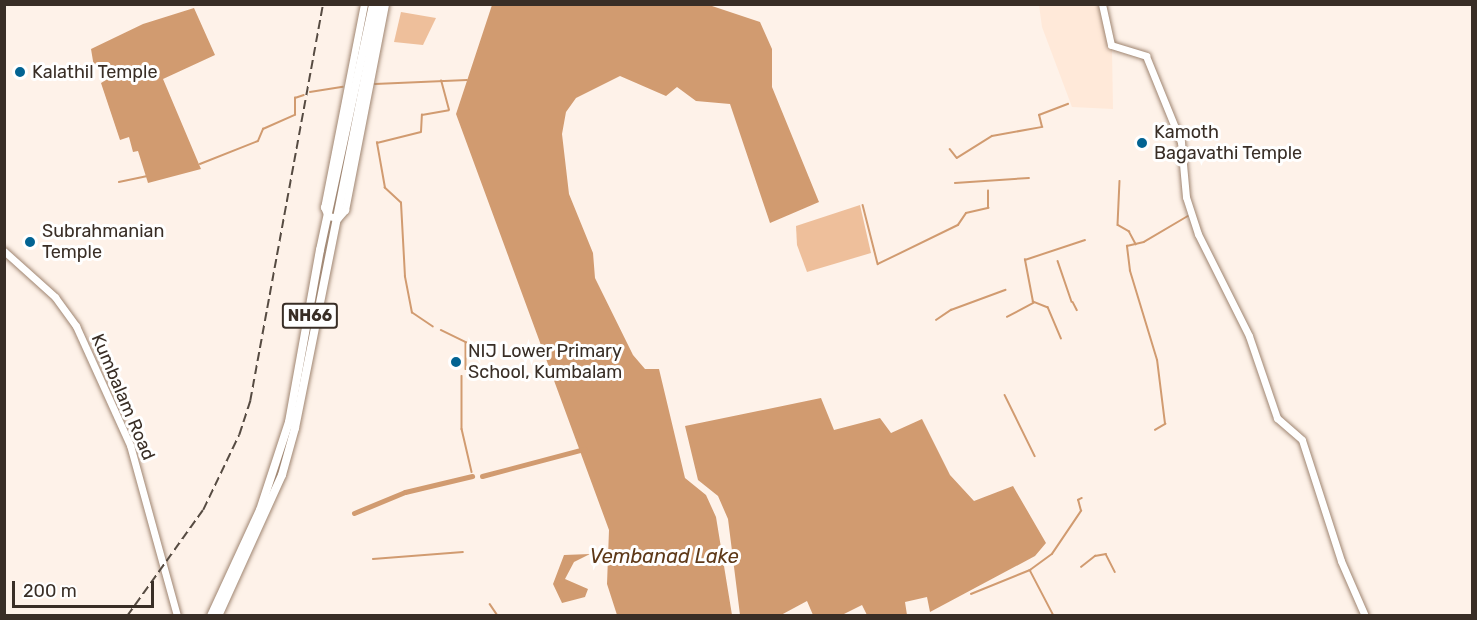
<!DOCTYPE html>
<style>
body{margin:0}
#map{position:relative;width:1477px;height:620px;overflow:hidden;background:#fef2e9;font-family:Rubik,sans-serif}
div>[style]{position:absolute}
.built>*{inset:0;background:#ffe9d9}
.green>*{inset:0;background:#eebf9b}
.water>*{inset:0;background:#d19b70}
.stream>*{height:1.5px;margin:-0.75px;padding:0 0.75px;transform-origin:0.75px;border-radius:0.75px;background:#d19b70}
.canal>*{height:5px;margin:-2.5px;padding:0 2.5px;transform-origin:2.5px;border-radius:2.5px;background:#d19b70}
.roads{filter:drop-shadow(0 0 2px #9f8571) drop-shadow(0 0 2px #9f8571)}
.secondary>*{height:7px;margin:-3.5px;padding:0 3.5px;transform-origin:3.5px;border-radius:3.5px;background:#fff}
.highway>*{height:8px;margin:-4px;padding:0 4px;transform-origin:4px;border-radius:4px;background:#fff}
.rail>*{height:1.5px;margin-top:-0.75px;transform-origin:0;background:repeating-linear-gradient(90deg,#564b42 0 9px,transparent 0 13.5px)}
.dots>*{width:16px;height:16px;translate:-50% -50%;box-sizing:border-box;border:3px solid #fff;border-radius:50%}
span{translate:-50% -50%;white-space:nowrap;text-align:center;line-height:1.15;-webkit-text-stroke:6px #fff;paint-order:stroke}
.shield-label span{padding:2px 4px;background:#fff;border:2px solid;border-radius:4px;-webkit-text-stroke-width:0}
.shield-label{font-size:16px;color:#392e26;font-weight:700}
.poi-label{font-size:18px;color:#392e26}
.left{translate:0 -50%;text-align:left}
.street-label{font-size:18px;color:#392e26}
.water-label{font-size:20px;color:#5e3918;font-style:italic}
.frame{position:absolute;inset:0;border:6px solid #392e26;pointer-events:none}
.scale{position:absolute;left:12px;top:581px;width:142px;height:27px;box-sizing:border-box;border:3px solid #392e26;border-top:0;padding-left:8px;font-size:18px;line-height:21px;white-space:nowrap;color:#392e26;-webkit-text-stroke:4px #fff;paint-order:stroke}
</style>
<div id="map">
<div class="built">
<i style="clip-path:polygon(1039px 5px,1098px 5px,1112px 50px,1113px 109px,1072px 107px,1042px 27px)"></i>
</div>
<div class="green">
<i style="clip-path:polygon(401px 12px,436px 18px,423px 45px,394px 42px)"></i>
<i style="clip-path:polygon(860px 205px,871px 253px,807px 272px,797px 245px,796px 226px)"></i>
</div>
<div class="water">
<i style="clip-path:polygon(492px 5px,709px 5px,760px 22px,772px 49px,772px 87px,819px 202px,770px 223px,730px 104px,696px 101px,677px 87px,666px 96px,620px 76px,576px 98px,566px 112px,562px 134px,569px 194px,593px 253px,595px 278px,633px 355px,645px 369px,659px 369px,685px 478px,706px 495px,716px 517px,732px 615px,617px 615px,607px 584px,609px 530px,456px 114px)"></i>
<i style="clip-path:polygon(194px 8px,215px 55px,163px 79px,201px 169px,148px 183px,138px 151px,133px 152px,129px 137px,120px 140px,101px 83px,111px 77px,105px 65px,94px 67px,91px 49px,143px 24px)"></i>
<i style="clip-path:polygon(821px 398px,834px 430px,880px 418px,891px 433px,922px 419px,950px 475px,974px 501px,1013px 486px,1046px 543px,1035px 556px,930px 612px,927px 597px,905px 602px,907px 615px,867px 615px,862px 605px,842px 615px,813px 615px,807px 601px,781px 615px,740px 615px,728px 519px,718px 496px,698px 480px,685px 426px)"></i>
<i style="clip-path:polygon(590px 554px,574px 562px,565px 579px,588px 589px,585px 597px,562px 603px,553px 584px,564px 555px)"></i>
</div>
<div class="stream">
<i style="left:375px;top:84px;width:92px;rotate:-2.5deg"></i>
<i style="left:310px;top:92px;width:33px;rotate:-9deg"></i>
<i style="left:950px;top:149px;width:11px;rotate:52deg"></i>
<i style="left:957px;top:158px;width:41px;rotate:-32.2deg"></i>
<i style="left:992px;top:136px;width:51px;rotate:-10.2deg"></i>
<i style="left:1042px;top:127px;width:12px;rotate:-104deg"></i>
<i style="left:1039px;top:115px;width:31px;rotate:-21deg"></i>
<i style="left:200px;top:164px;width:62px;rotate:-21.6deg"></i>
<i style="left:258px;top:141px;width:13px;rotate:-67deg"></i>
<i style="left:263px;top:129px;width:35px;rotate:-24deg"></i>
<i style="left:295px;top:115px;width:17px;rotate:-90deg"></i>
<i style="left:295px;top:98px;width:9px;rotate:-18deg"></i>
<i style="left:1120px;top:181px;width:44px;rotate:92.6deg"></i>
<i style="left:1118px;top:225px;width:13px;rotate:29deg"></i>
<i style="left:1129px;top:231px;width:15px;rotate:62deg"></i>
<i style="left:119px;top:182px;width:30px;rotate:-12deg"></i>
<i style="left:955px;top:183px;width:74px;rotate:-3.9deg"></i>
<i style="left:863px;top:205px;width:61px;rotate:75.7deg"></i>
<i style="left:878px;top:264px;width:89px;rotate:-26deg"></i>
<i style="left:958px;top:225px;width:14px;rotate:-56deg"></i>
<i style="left:966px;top:213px;width:23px;rotate:-13deg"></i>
<i style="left:988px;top:208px;width:17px;rotate:-90deg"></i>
<i style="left:1058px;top:261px;width:43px;rotate:71.1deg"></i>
<i style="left:1073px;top:302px;width:9px;rotate:63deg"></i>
<i style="left:1007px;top:317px;width:30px;rotate:-28deg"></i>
<i style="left:936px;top:320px;width:18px;rotate:-34deg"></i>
<i style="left:951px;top:310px;width:58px;rotate:-20.3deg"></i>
<i style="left:433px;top:327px;width:25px;rotate:-146deg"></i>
<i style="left:412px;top:313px;width:37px;rotate:-101deg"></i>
<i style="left:405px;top:277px;width:74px;rotate:-93.1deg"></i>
<i style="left:401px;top:203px;width:22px;rotate:-137deg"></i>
<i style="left:385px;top:188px;width:46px;rotate:-100.1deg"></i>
<i style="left:377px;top:143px;width:45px;rotate:-14deg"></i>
<i style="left:421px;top:132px;width:17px;rotate:-87deg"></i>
<i style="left:422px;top:115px;width:27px;rotate:-10deg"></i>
<i style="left:449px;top:110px;width:30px;rotate:-105deg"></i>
<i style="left:441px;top:330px;width:28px;rotate:26deg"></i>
<i style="left:466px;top:342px;width:27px;rotate:90deg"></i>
<i style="left:1061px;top:339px;width:34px;rotate:-113deg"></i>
<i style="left:1048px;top:308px;width:16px;rotate:-158deg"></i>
<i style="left:1033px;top:302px;width:43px;rotate:-100.8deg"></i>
<i style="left:1025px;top:260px;width:63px;rotate:-18.4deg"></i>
<i style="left:462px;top:376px;width:53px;rotate:90deg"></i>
<i style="left:462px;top:429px;width:44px;rotate:76.9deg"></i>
<i style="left:1005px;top:395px;width:68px;rotate:63.8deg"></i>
<i style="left:1155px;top:430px;width:12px;rotate:-31deg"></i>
<i style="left:1165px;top:424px;width:64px;rotate:-97.1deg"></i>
<i style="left:1157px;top:360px;width:93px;rotate:-106.9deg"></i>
<i style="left:1130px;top:271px;width:25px;rotate:-97deg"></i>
<i style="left:1127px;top:246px;width:17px;rotate:-13deg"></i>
<i style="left:1144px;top:242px;width:51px;rotate:-30.6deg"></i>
<i style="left:373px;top:559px;width:90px;rotate:-4.4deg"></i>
<i style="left:1081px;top:567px;width:18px;rotate:-38deg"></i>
<i style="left:1095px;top:556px;width:11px;rotate:-10deg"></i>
<i style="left:1106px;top:554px;width:20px;rotate:63deg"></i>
<i style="left:1030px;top:570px;width:52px;rotate:62.4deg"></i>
<i style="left:971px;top:594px;width:64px;rotate:-22.1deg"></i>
<i style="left:1030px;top:570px;width:27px;rotate:-36deg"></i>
<i style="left:1052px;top:554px;width:52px;rotate:-56deg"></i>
<i style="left:1081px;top:511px;width:11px;rotate:-105deg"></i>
<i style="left:1078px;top:500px;width:4px;rotate:-27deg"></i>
<i style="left:490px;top:604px;width:14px;rotate:56deg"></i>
</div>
<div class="canal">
<i style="left:482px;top:476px;width:106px;rotate:-14.8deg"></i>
<i style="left:354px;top:513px;width:55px;rotate:-22.4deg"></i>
<i style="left:405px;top:492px;width:69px;rotate:-13.4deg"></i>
</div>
<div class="roads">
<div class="secondary">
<i style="left:364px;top:4px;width:207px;rotate:101.1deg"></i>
<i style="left:324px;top:207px;width:10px;rotate:66deg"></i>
<i style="left:328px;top:216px;width:10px;rotate:11deg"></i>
<i style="left:338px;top:218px;width:11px;rotate:-49deg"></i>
<i style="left:345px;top:210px;width:210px;rotate:-79deg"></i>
<i style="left:1102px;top:4px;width:42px;rotate:77.6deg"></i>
<i style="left:1111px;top:45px;width:37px;rotate:17deg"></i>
<i style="left:1146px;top:56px;width:93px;rotate:67.9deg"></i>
<i style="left:1181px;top:142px;width:55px;rotate:84.8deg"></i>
<i style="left:1186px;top:197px;width:39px;rotate:72deg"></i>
<i style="left:1198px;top:234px;width:114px;rotate:63.4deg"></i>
<i style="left:1249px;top:336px;width:87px;rotate:71.1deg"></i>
<i style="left:1277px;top:418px;width:33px;rotate:41deg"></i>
<i style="left:1302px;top:440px;width:127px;rotate:72.1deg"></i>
<i style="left:1341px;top:561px;width:60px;rotate:66.4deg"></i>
<i style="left:4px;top:251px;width:69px;rotate:42deg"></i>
<i style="left:55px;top:297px;width:36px;rotate:54deg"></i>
<i style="left:76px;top:326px;width:131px;rotate:65.6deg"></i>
<i style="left:130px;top:445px;width:177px;rotate:74.6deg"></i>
</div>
<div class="highway">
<i style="left:211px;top:616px;width:117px;rotate:-65.2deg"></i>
<i style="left:260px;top:510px;width:93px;rotate:-71.8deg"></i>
<i style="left:289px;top:422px;width:175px;rotate:-79.8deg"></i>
<i style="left:320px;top:250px;width:252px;rotate:-77.8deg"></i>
<i style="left:218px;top:616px;width:155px;rotate:-65.6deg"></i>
<i style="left:282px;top:475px;width:49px;rotate:-74.5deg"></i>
<i style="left:295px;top:428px;width:432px;rotate:-78.7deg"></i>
</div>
</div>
<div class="rail">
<i style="left:127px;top:616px;width:130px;rotate:-54.4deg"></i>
<i style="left:203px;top:510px;width:83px;rotate:-64.4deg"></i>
<i style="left:239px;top:435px;width:36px;rotate:-72deg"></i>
<i style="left:250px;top:401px;width:404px;rotate:-79.6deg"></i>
</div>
<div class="dots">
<i style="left:20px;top:72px;background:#026392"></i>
<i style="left:1142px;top:143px;background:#026392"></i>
<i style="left:30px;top:242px;background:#026392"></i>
<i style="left:456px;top:362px;background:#026392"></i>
</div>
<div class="shield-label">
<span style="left:310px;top:316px">NH66</span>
</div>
<div class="poi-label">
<span class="left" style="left:32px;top:72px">Kalathil Temple</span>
<span class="left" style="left:1154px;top:143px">Kamoth<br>Bagavathi Temple</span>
<span class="left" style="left:42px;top:242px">Subrahmanian<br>Temple</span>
<span class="left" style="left:468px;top:362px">NIJ Lower Primary<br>School, Kumbalam</span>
</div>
<div class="street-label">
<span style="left:123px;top:397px;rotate:67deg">Kumbalam Road</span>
</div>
<div class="water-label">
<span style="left:664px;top:556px">Vembanad Lake</span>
</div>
<div class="frame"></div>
<div class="scale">200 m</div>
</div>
